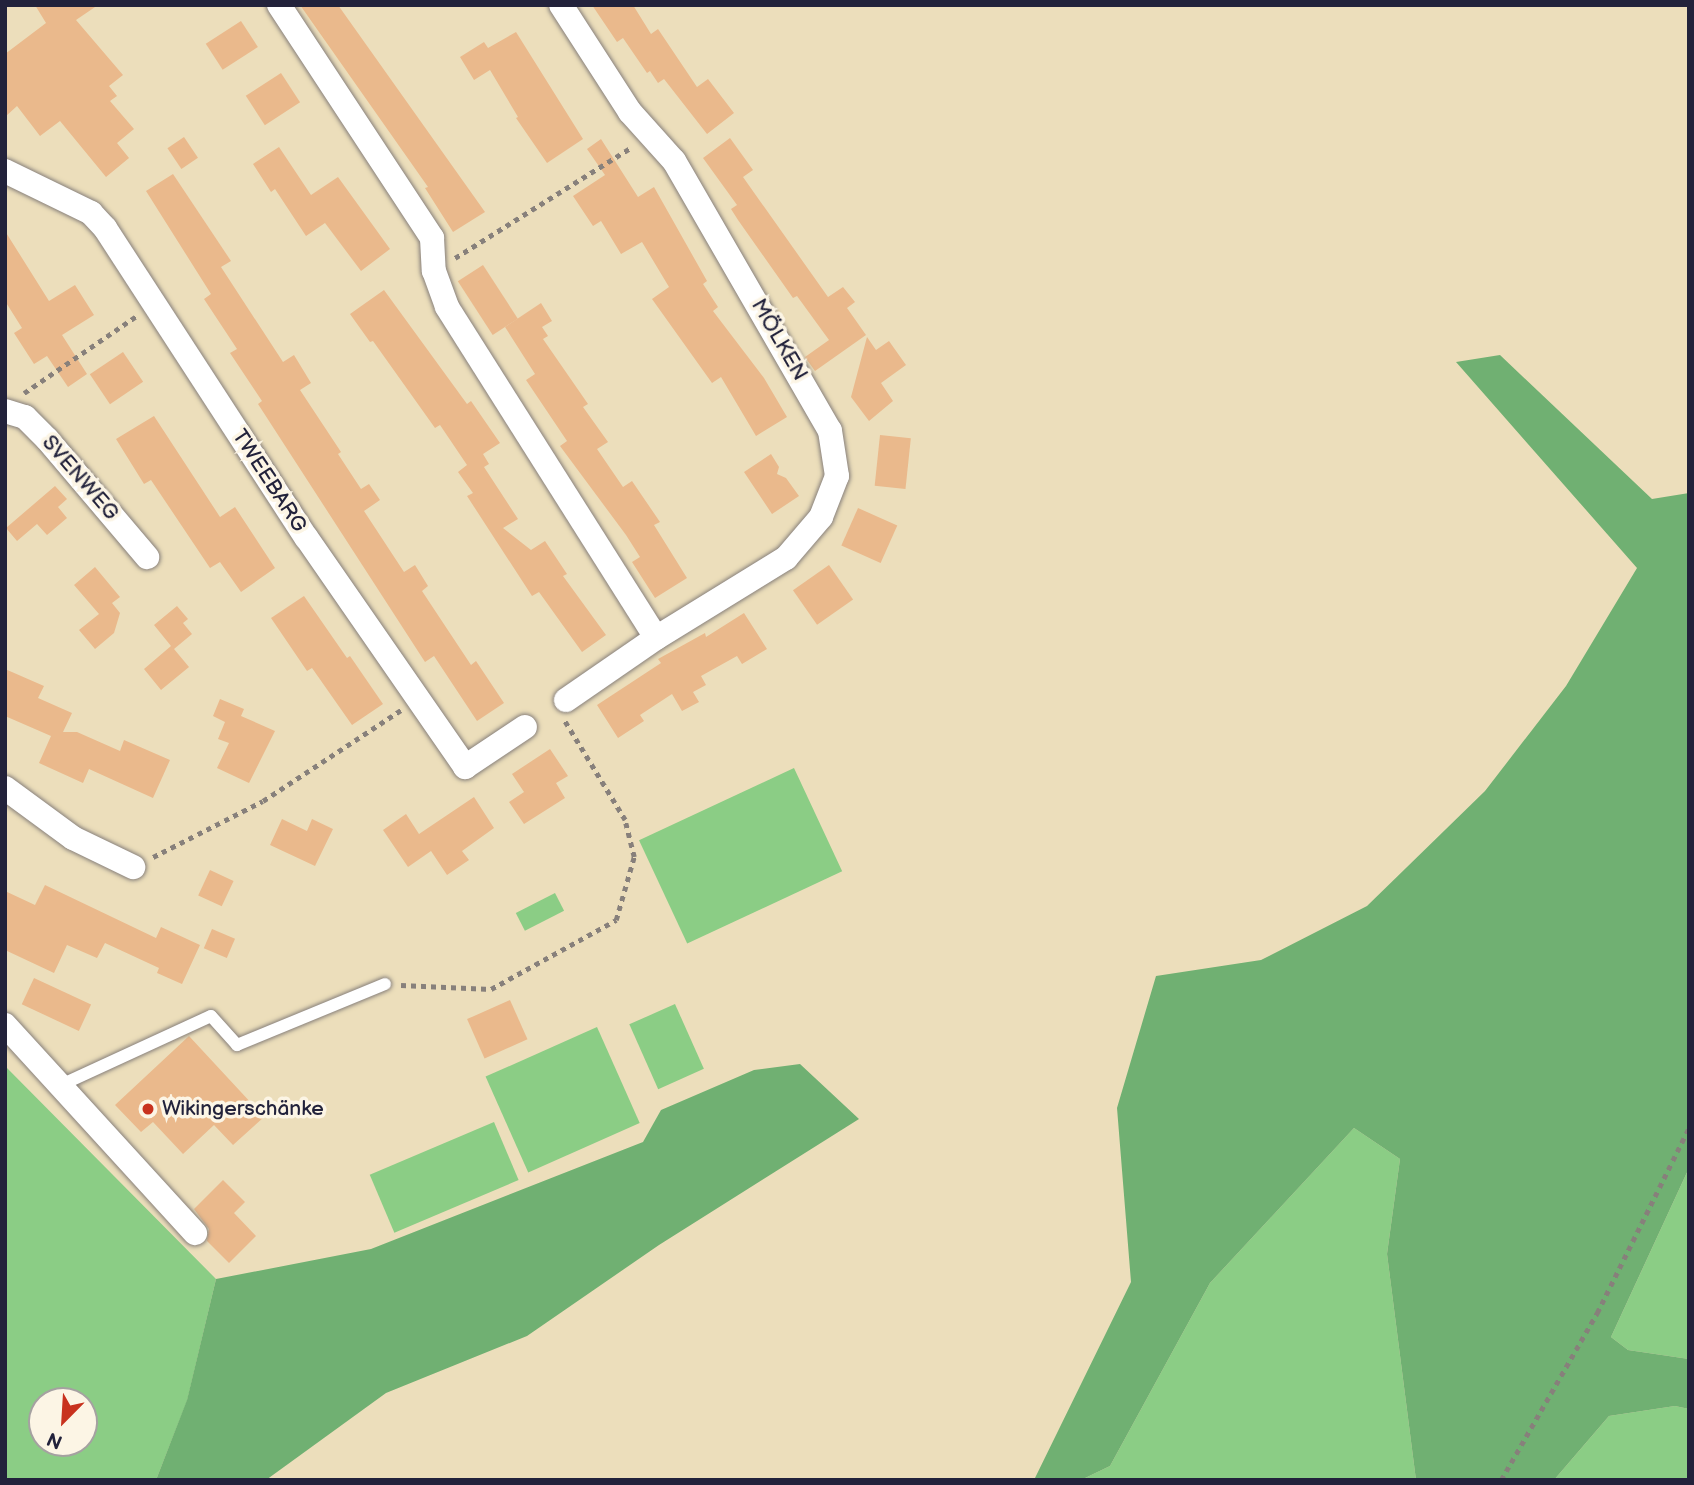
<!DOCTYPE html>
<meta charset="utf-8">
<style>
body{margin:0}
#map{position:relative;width:1694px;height:1485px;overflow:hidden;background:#ecdebb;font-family:"Balsamiq Sans",sans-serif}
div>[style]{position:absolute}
.green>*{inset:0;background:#8bcd85;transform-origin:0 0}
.forest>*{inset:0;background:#70b072}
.building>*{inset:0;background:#eab98c;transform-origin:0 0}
.path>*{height:4.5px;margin-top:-2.25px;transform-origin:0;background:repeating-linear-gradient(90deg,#87807b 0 5px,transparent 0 10px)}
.roads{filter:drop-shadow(0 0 2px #87807b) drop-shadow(0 0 2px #87807b)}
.lane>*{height:12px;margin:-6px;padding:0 6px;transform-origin:6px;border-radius:6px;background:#fff}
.street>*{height:24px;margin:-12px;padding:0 12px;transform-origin:12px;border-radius:12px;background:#fff}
.dots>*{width:19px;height:19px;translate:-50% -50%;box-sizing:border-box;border:4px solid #fcf5e5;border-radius:50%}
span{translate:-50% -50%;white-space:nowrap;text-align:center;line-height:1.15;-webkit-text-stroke:7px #fcf5e5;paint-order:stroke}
.street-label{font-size:21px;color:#22223b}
.poi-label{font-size:21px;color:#22223b}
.left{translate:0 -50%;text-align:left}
.frame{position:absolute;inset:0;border:7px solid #22223b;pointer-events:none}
.north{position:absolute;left:28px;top:1387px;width:70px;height:70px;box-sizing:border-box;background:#fcf5e5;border:2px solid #a5a1a1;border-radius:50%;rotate:204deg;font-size:19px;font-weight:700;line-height:28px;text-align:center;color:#22223b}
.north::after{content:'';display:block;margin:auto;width:24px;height:32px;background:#c8321e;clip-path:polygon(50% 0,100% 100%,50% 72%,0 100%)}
</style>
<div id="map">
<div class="green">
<i style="left:794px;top:768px;width:114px;height:171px;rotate:65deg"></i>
<i style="left:555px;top:893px;width:20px;height:44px;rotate:63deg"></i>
<i style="left:675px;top:1004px;width:71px;height:50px;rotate:66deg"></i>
<i style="left:597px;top:1027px;width:105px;height:122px;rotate:66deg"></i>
<i style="clip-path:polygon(evenodd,5px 1066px,216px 1279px,187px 1401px,156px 1480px,5px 1480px,5px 1066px,42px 1401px,84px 1401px,84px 1443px,42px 1443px,42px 1401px)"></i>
<i style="left:494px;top:1122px;width:63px;height:135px;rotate:67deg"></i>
<i style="clip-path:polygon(1354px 1128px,1400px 1159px,1387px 1254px,1416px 1480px,1081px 1480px,1110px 1466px,1210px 1283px)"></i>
<i style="clip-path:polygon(1689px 1168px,1689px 1359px,1628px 1350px,1611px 1337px)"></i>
<i style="clip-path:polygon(1675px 1406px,1689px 1409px,1689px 1480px,1554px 1480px,1609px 1416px)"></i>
</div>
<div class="forest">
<i style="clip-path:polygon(1500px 355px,1652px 499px,1689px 493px,1689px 1168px,1611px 1337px,1628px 1350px,1689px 1359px,1689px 1409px,1675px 1406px,1609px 1416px,1554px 1480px,1416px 1480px,1387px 1254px,1400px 1159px,1354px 1128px,1210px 1283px,1110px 1466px,1081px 1480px,1034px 1480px,1131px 1282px,1117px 1108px,1156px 976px,1261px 960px,1367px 906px,1485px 791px,1566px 686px,1637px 568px,1456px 362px)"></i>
<i style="clip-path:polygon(800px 1064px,859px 1119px,659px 1245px,527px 1336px,386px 1393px,266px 1480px,156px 1480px,187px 1400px,216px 1279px,371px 1249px,643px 1142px,661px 1110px,754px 1070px)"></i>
</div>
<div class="building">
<i style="clip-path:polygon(35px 5px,98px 5px,76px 20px,123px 75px,109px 86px,117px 96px,110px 101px,134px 129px,117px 143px,129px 158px,106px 177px,60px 121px,40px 136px,17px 106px,5px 117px,5px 54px,46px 23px)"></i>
<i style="clip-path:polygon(300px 5px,338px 5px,485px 212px,453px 232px,425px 188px,428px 187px)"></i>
<i style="clip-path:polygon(592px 5px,633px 5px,651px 34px,658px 29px,697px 87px,708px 79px,734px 113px,707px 134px,664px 79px,658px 83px,650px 71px,647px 73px,623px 38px,617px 42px)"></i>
<i style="left:241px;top:21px;width:31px;height:42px;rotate:57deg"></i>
<i style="clip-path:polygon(516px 32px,583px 139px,547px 163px,516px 118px,518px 117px,490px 70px,474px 80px,460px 57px,484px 42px,488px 48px)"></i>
<i style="left:281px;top:73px;width:35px;height:42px;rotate:57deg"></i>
<i style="left:184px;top:137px;width:25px;height:20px;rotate:56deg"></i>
<i style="clip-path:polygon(730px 138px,753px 170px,743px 177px,828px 297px,843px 287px,855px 302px,847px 308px,866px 335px,815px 371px,805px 357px,829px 340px,797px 296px,793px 298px,738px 220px,731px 209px,737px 205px,703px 158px)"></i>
<i style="clip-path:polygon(601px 139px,638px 197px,654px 187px,707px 281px,703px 284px,718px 307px,713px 311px,764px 378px,787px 417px,756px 436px,721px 377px,712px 383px,652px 299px,669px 287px,642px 242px,621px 254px,601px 221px,593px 226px,573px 196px,605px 175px,587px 149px)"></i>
<i style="clip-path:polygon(279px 147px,311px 195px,338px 177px,390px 249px,361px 271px,325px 223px,306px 236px,275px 189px,271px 192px,253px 164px)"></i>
<i style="clip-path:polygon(173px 174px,231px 261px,221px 267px,283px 362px,294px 355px,311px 383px,300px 390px,341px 452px,338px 454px,361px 489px,369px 484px,380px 500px,364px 511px,404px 572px,415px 565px,428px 586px,422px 591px,471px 665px,476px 661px,504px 703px,477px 721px,434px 656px,425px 662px,258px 404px,262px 401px,230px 353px,237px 349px,204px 299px,211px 294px,146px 191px)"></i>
<i style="clip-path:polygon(5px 231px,49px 301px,75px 285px,94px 315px,62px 335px,87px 374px,68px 387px,47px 356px,34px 364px,14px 333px,22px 328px,5px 301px)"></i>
<i style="left:483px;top:265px;width:64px;height:30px;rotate:57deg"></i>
<i style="clip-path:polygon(384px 290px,467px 404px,471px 401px,500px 443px,483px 454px,489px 464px,484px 467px,518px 519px,503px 528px,531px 550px,545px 541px,567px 574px,563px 576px,606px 635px,582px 652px,539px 592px,532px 596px,467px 496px,473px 493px,458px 472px,467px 465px,440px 425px,435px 428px,373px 341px,370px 342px,350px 314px)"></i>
<i style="clip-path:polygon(541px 303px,552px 321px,542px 327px,548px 336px,543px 339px,588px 404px,583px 407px,608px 442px,597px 449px,623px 487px,632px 481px,660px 522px,654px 525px,687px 578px,655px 598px,632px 562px,640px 557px,626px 535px,560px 446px,567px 441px,526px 380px,535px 374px,505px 327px)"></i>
<i style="clip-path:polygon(867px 337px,876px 350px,889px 341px,906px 365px,881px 383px,893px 401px,869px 421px,851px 397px)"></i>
<i style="left:123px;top:352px;width:36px;height:40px;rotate:56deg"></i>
<i style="clip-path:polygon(154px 416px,220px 517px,235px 507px,275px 568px,241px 592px,220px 562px,210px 568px,151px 480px,144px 484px,116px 439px)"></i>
<i style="left:880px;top:435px;width:31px;height:51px;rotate:6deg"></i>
<i style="clip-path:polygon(771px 454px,779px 467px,777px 474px,786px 478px,799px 496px,772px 514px,744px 472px)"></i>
<i style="clip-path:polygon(55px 486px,67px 499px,58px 507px,67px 518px,47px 535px,37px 524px,17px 541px,6px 528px)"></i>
<i style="left:858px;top:508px;width:43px;height:41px;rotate:24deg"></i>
<i style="left:829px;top:565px;width:42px;height:44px;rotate:55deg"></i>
<i style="clip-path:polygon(95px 567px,120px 597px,112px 603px,120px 613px,114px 633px,95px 649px,79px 630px,99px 614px,74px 585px)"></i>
<i style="clip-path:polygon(304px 596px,347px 658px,350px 656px,383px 704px,352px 725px,312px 668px,307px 671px,271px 618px)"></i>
<i style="clip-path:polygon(177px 606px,188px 619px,183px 623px,192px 634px,174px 649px,189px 667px,161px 690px,144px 669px,171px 646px,154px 625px)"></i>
<i style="clip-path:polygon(744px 613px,767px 649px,742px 664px,737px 656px,701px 676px,706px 685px,693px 692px,699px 702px,682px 711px,672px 694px,640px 715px,644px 721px,618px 738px,597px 705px,661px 663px,658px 659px,705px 633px,706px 637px)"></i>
<i style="clip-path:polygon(5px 669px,44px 686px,38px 698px,72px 713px,63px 732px,77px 732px,120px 751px,124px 740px,170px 760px,153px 798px,89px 769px,83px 783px,39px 763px,51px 736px,5px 716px)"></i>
<i style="clip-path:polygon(220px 699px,244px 709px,241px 716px,275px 731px,249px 783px,217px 768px,229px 743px,218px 739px,225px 722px,213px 716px)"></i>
<i style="clip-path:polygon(550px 749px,568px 776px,556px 783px,565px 798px,524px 824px,509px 802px,524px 792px,512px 774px)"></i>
<i style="clip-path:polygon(474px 797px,494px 828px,462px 851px,469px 860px,447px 875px,431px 851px,408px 867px,383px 830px,406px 814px,419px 834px)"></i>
<i style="clip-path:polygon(282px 819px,307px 831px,312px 819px,333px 829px,315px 866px,270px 845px)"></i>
<i style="left:210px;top:870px;width:26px;height:28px;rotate:25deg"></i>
<i style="clip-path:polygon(45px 885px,156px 938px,161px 927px,200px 945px,182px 984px,157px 973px,159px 968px,105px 943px,97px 958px,67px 945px,54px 973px,5px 950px,5px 891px,35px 905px)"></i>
<i style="left:212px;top:929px;width:25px;height:21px;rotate:23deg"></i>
<i style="left:34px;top:978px;width:63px;height:29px;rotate:25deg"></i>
<i style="left:510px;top:1000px;width:43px;height:47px;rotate:66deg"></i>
<i style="clip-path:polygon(189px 1036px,264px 1117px,233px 1145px,214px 1125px,183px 1154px,153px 1122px,141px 1132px,115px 1105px)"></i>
<i style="clip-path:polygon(223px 1180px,245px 1202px,234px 1213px,256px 1236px,229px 1263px,207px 1241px,209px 1229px,194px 1209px)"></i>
</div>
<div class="path">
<i style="left:455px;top:258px;width:209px;rotate:-32.1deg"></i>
<i style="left:24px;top:393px;width:138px;rotate:-34.4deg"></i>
<i style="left:153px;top:857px;width:123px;rotate:-27deg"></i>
<i style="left:263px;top:801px;width:165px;rotate:-33.4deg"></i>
<i style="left:401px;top:985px;width:90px;rotate:2.5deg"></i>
<i style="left:491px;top:989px;width:143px;rotate:-28.9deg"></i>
<i style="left:616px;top:920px;width:66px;rotate:-74.1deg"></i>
<i style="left:634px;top:857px;width:38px;rotate:-104deg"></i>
<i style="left:625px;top:820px;width:117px;rotate:-121.4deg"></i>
<i style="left:1501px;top:1480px;width:193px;rotate:-60.1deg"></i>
<i style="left:1597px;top:1313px;width:207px;rotate:-63.6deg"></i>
</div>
<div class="roads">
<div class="lane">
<i style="left:61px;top:1085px;width:165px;rotate:-24.7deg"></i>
<i style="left:211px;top:1016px;width:39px;rotate:48deg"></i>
<i style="left:237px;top:1045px;width:160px;rotate:-22.4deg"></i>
</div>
<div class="street">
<i style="left:279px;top:5px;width:279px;rotate:56.7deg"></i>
<i style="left:432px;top:238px;width:33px;rotate:87deg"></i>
<i style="left:434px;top:271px;width:38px;rotate:70deg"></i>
<i style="left:447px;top:307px;width:391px;rotate:57.7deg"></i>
<i style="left:656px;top:638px;width:153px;rotate:-31.6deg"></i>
<i style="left:786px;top:558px;width:54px;rotate:-49.5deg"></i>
<i style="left:821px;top:517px;width:44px;rotate:-68.7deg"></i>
<i style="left:837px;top:476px;width:46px;rotate:-98.8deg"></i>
<i style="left:830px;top:431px;width:312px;rotate:-120deg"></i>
<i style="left:674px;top:161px;width:66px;rotate:-131.9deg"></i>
<i style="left:630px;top:112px;width:127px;rotate:-122.8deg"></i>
<i style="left:5px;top:171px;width:96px;rotate:26deg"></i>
<i style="left:91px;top:213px;width:21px;rotate:47deg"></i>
<i style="left:105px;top:228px;width:369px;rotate:57deg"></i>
<i style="left:306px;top:537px;width:280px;rotate:55.3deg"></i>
<i style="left:465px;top:767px;width:72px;rotate:-33.7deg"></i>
<i style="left:5px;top:411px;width:21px;rotate:17deg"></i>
<i style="left:25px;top:417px;width:31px;rotate:45deg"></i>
<i style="left:47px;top:439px;width:155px;rotate:49.7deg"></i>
<i style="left:566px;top:700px;width:109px;rotate:-34.6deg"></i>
<i style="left:5px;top:788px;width:84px;rotate:36.3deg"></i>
<i style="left:73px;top:838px;width:67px;rotate:25.8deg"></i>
<i style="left:5px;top:1025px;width:282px;rotate:47.6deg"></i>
</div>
</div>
<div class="dots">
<i style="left:148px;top:1109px;background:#c8321e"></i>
</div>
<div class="street-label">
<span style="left:779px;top:340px;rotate:60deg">MÖLKEN</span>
<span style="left:80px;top:478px;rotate:49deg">SVENWEG</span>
<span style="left:269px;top:481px;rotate:57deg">TWEEBARG</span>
</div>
<div class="poi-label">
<span class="left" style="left:162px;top:1109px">Wikingerschänke</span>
</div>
<div class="frame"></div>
<div class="north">N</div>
</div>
